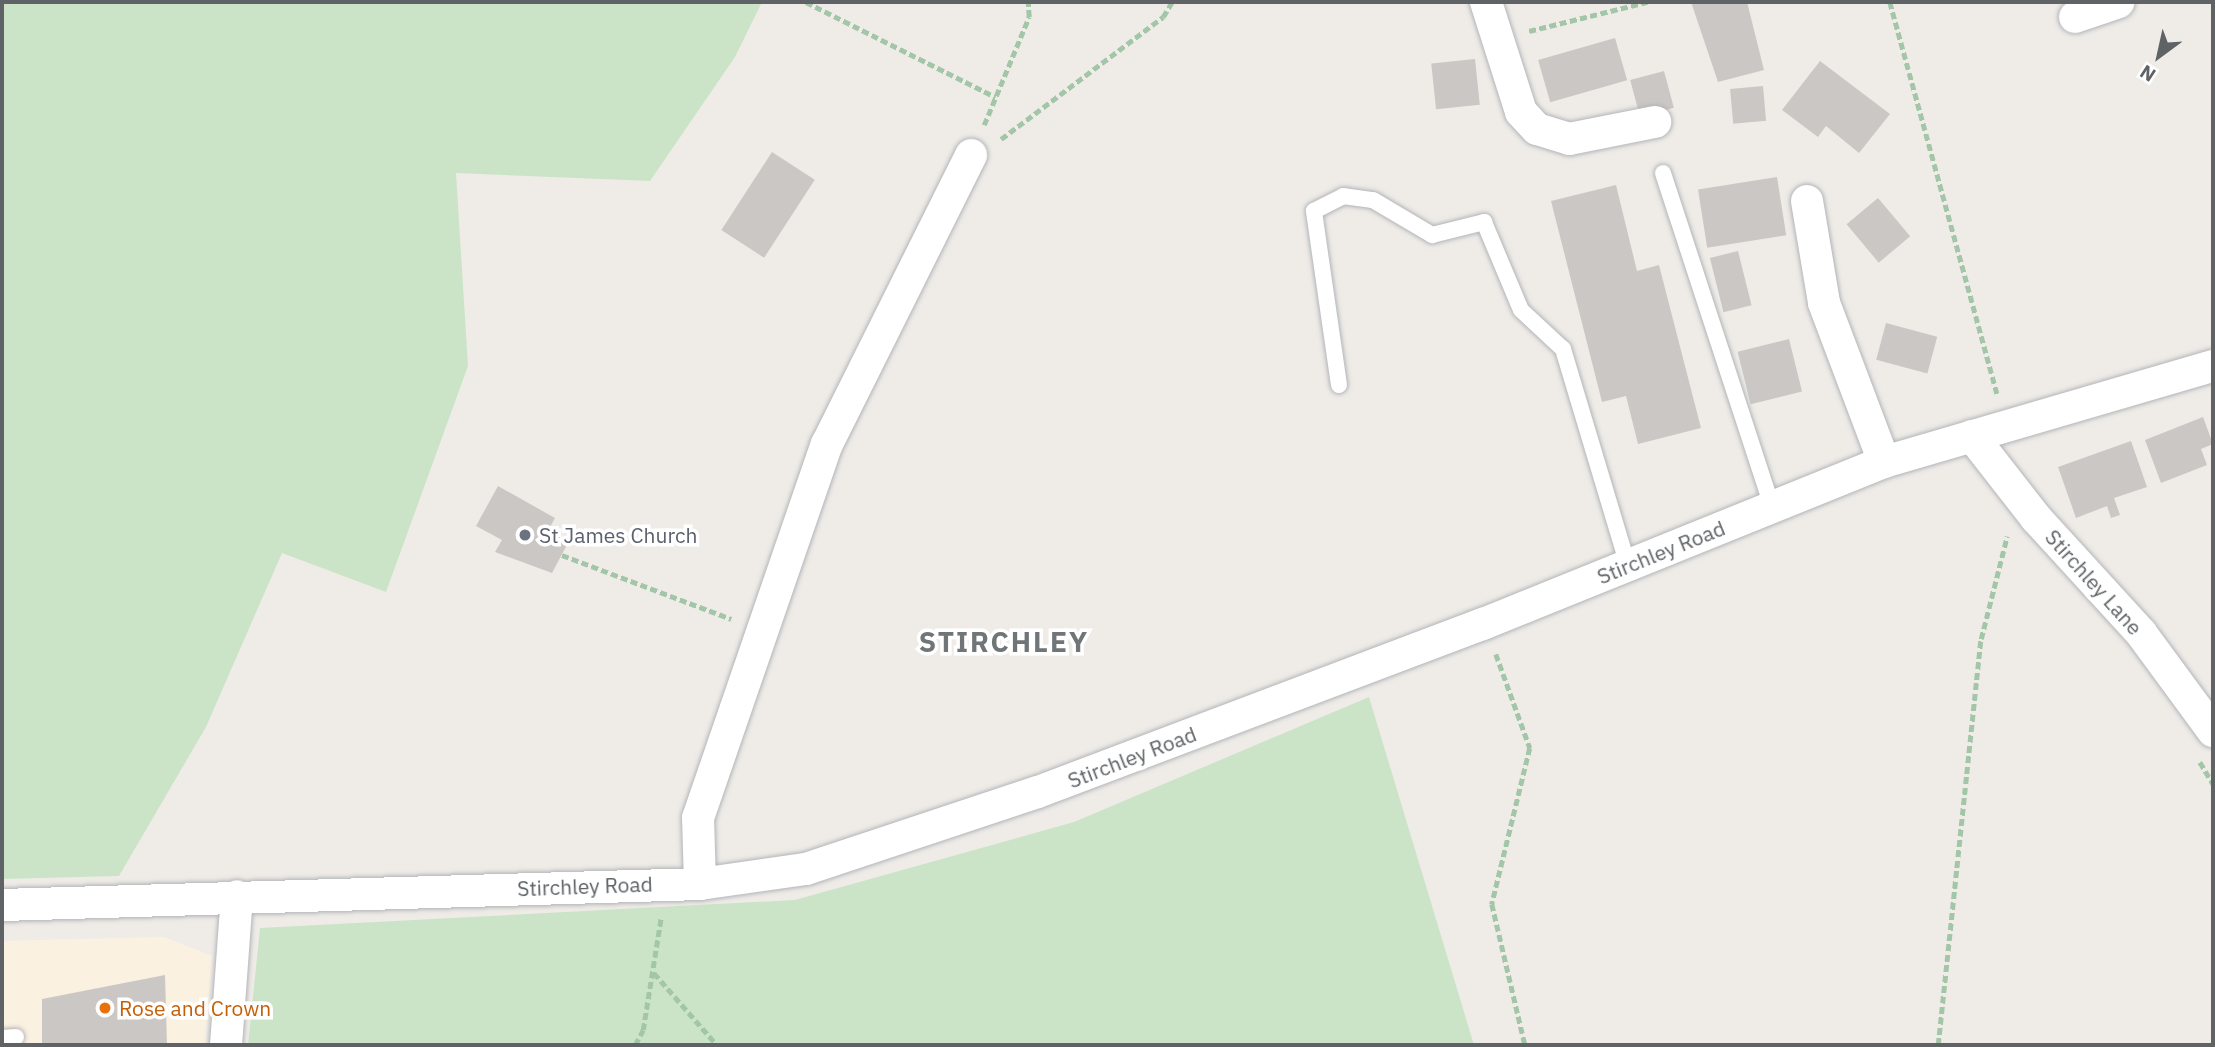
<!DOCTYPE html>
<style>
body{margin:0}
#map{position:relative;width:2215px;height:1047px;overflow:hidden;background:#efece8;font-family:"IBM Plex Sans",sans-serif}
div>[style]{position:absolute}
.commercial>*{inset:0;background:#fbf1e1}
.green>*{inset:0;background:#cbe4c7}
.building>*{inset:0;background:#cbc7c4;transform-origin:0 0}
.path>*{height:4.5px;margin-top:-2.25px;transform-origin:0;background:repeating-linear-gradient(90deg,#a3c6a8 0 7px,transparent 0 10.5px)}
.roads{filter:drop-shadow(0 0 2px #b2b5b8) drop-shadow(0 0 2px #b2b5b8)}
.lane>*{height:16px;margin:-8px;padding:0 8px;transform-origin:8px;border-radius:8px;background:#fff}
.street>*{height:32px;margin:-16px;padding:0 16px;transform-origin:16px;border-radius:16px;background:#fff}
.dots>*{width:19px;height:19px;translate:-50% -50%;box-sizing:border-box;border:4px solid #fff;border-radius:50%}
span{translate:-50% -50%;white-space:nowrap;text-align:center;line-height:1.15;-webkit-text-stroke:7px #fff;paint-order:stroke}
.worship-label{font-size:21px;color:#5b616d}
.left{translate:0 -50%;text-align:left}
.street-label{font-size:21px;color:#5f6366}
.food-label{font-size:21px;color:#c56008}
.district-label{font-size:28px;color:#707578;font-weight:700;letter-spacing:2px}
.frame{position:absolute;inset:0;border:4px solid #5f6366;pointer-events:none}
.north{position:absolute;left:2124px;top:21px;width:70px;height:70px;-webkit-text-stroke:5px #fff;paint-order:stroke;rotate:213deg;font-size:19px;font-weight:700;line-height:28px;text-align:center;color:#5f6366}
.north::after{content:'';display:block;margin:auto;width:24px;height:32px;background:#5f6366;clip-path:polygon(50% 0,100% 100%,50% 72%,0 100%)}
</style>
<div id="map">
<div class="commercial">
<i style="clip-path:polygon(164px 937px,212px 956px,205px 1045px,2px 1045px,2px 941px)"></i>
</div>
<div class="green">
<i style="clip-path:polygon(2px 2px,762px 2px,735px 57px,650px 181px,456px 173px,468px 366px,386px 592px,282px 553px,206px 727px,119px 876px,2px 879px)"></i>
<i style="clip-path:polygon(1369px 697px,1474px 1045px,248px 1045px,260px 928px,795px 900px,1074px 822px)"></i>
</div>
<div class="building">
<i style="clip-path:polygon(1691px 2px,1747px 2px,1764px 70px,1718px 82px)"></i>
<i style="left:1615px;top:38px;width:44px;height:80px;rotate:74deg"></i>
<i style="left:1475px;top:59px;width:46px;height:44px;rotate:84deg"></i>
<i style="clip-path:polygon(1820px 61px,1890px 114px,1859px 153px,1826px 126px,1818px 137px,1782px 110px)"></i>
<i style="left:1664px;top:71px;width:38px;height:35px;rotate:75deg"></i>
<i style="left:1763px;top:86px;width:35px;height:33px;rotate:85deg"></i>
<i style="left:772px;top:152px;width:51px;height:93px;rotate:33deg"></i>
<i style="left:1777px;top:177px;width:59px;height:80px;rotate:81deg"></i>
<i style="clip-path:polygon(1616px 185px,1637px 271px,1659px 265px,1701px 428px,1638px 444px,1626px 396px,1602px 402px,1551px 201px)"></i>
<i style="left:1878px;top:198px;width:50px;height:41px;rotate:50deg"></i>
<i style="left:1738px;top:251px;width:56px;height:29px;rotate:76deg"></i>
<i style="left:1886px;top:323px;width:53px;height:38px;rotate:15deg"></i>
<i style="left:1789px;top:339px;width:54px;height:53px;rotate:76deg"></i>
<i style="clip-path:polygon(2203px 417px,2213px 444px,2201px 449px,2207px 465px,2161px 483px,2145px 440px)"></i>
<i style="clip-path:polygon(2131px 441px,2147px 487px,2114px 498px,2120px 515px,2111px 518px,2107px 506px,2076px 518px,2058px 467px)"></i>
<i style="clip-path:polygon(498px 486px,555px 518px,549px 529px,569px 541px,552px 573px,495px 552px,502px 540px,476px 526px)"></i>
<i style="clip-path:polygon(165px 975px,167px 1045px,42px 1045px,42px 999px)"></i>
</div>
<div class="path">
<i style="left:806px;top:2px;width:212px;rotate:26.6deg"></i>
<i style="left:1890px;top:2px;width:409px;rotate:74.7deg"></i>
<i style="left:1529px;top:31px;width:122px;rotate:-13.8deg"></i>
<i style="left:984px;top:125px;width:117px;rotate:-67.4deg"></i>
<i style="left:1029px;top:17px;width:15px;rotate:-94deg"></i>
<i style="left:1001px;top:139px;width:203px;rotate:-37deg"></i>
<i style="left:1163px;top:17px;width:17px;rotate:-59deg"></i>
<i style="left:562px;top:555px;width:181px;rotate:20.7deg"></i>
<i style="left:1496px;top:654px;width:100px;rotate:70.1deg"></i>
<i style="left:1530px;top:748px;width:161px;rotate:103.7deg"></i>
<i style="left:1492px;top:904px;width:145px;rotate:76.8deg"></i>
<i style="left:2200px;top:762px;width:26px;rotate:59deg"></i>
<i style="left:654px;top:973px;width:96px;rotate:48.8deg"></i>
<i style="left:635px;top:1045px;width:17px;rotate:-62deg"></i>
<i style="left:643px;top:1030px;width:114px;rotate:-80.9deg"></i>
<i style="left:1938px;top:1045px;width:408px;rotate:-84deg"></i>
<i style="left:1981px;top:639px;width:106px;rotate:-75.8deg"></i>
</div>
<div class="roads">
<div class="lane">
<i style="left:1663px;top:173px;width:351px;rotate:71.9deg"></i>
<i style="left:1339px;top:385px;width:176px;rotate:-98.2deg"></i>
<i style="left:1314px;top:211px;width:33px;rotate:-27deg"></i>
<i style="left:1343px;top:196px;width:30px;rotate:8deg"></i>
<i style="left:1373px;top:200px;width:69px;rotate:30.7deg"></i>
<i style="left:1432px;top:235px;width:54px;rotate:-14deg"></i>
<i style="left:1484px;top:222px;width:95px;rotate:67.2deg"></i>
<i style="left:1521px;top:310px;width:57px;rotate:42.9deg"></i>
<i style="left:1563px;top:349px;width:226px;rotate:73.3deg"></i>
<i style="left:2px;top:1038px;width:14px;rotate:-4deg"></i>
</div>
<div class="street">
<i style="left:1486px;top:2px;width:115px;rotate:72.3deg"></i>
<i style="left:1521px;top:112px;width:23px;rotate:47deg"></i>
<i style="left:1537px;top:129px;width:34px;rotate:17deg"></i>
<i style="left:1569px;top:139px;width:88px;rotate:-11.2deg"></i>
<i style="left:2075px;top:17px;width:46px;rotate:-18.8deg"></i>
<i style="left:1807px;top:201px;width:103px;rotate:80.5deg"></i>
<i style="left:1824px;top:303px;width:170px;rotate:69.3deg"></i>
<i style="left:1972px;top:436px;width:104px;rotate:52deg"></i>
<i style="left:2036px;top:518px;width:156px;rotate:47.6deg"></i>
<i style="left:2141px;top:633px;width:122px;rotate:53.7deg"></i>
<i style="left:700px;top:884px;width:66px;rotate:-91.7deg"></i>
<i style="left:698px;top:818px;width:396px;rotate:-71deg"></i>
<i style="left:827px;top:444px;width:323px;rotate:-63.5deg"></i>
<i style="left:2px;top:905px;width:698px;rotate:-1.72deg"></i>
<i style="left:700px;top:884px;width:107px;rotate:-8.1deg"></i>
<i style="left:806px;top:869px;width:244px;rotate:-18.4deg"></i>
<i style="left:1038px;top:792px;width:476px;rotate:-20.7deg"></i>
<i style="left:1483px;top:624px;width:432px;rotate:-22deg"></i>
<i style="left:1884px;top:462px;width:343px;rotate:-16.3deg"></i>
<i style="left:226px;top:1045px;width:149px;rotate:-85.8deg"></i>
</div>
</div>
<div class="dots">
<i style="left:525px;top:535px;background:#6b7280"></i>
<i style="left:105px;top:1008px;background:#e8710a"></i>
</div>
<div class="worship-label">
<span class="left" style="left:539px;top:535px">St James Church</span>
</div>
<div class="street-label">
<span style="left:1661px;top:552px;rotate:-22deg">Stirchley Road</span>
<span style="left:2094px;top:582px;rotate:48deg">Stirchley Lane</span>
<span style="left:1132px;top:757px;rotate:-21deg">Stirchley Road</span>
<span style="left:585px;top:886px;rotate:-2deg">Stirchley Road</span>
</div>
<div class="food-label">
<span class="left" style="left:119px;top:1008px">Rose and Crown</span>
</div>
<div class="district-label">
<span style="left:1004px;top:642px">STIRCHLEY</span>
</div>
<div class="frame"></div>
<div class="north">N</div>
</div>
